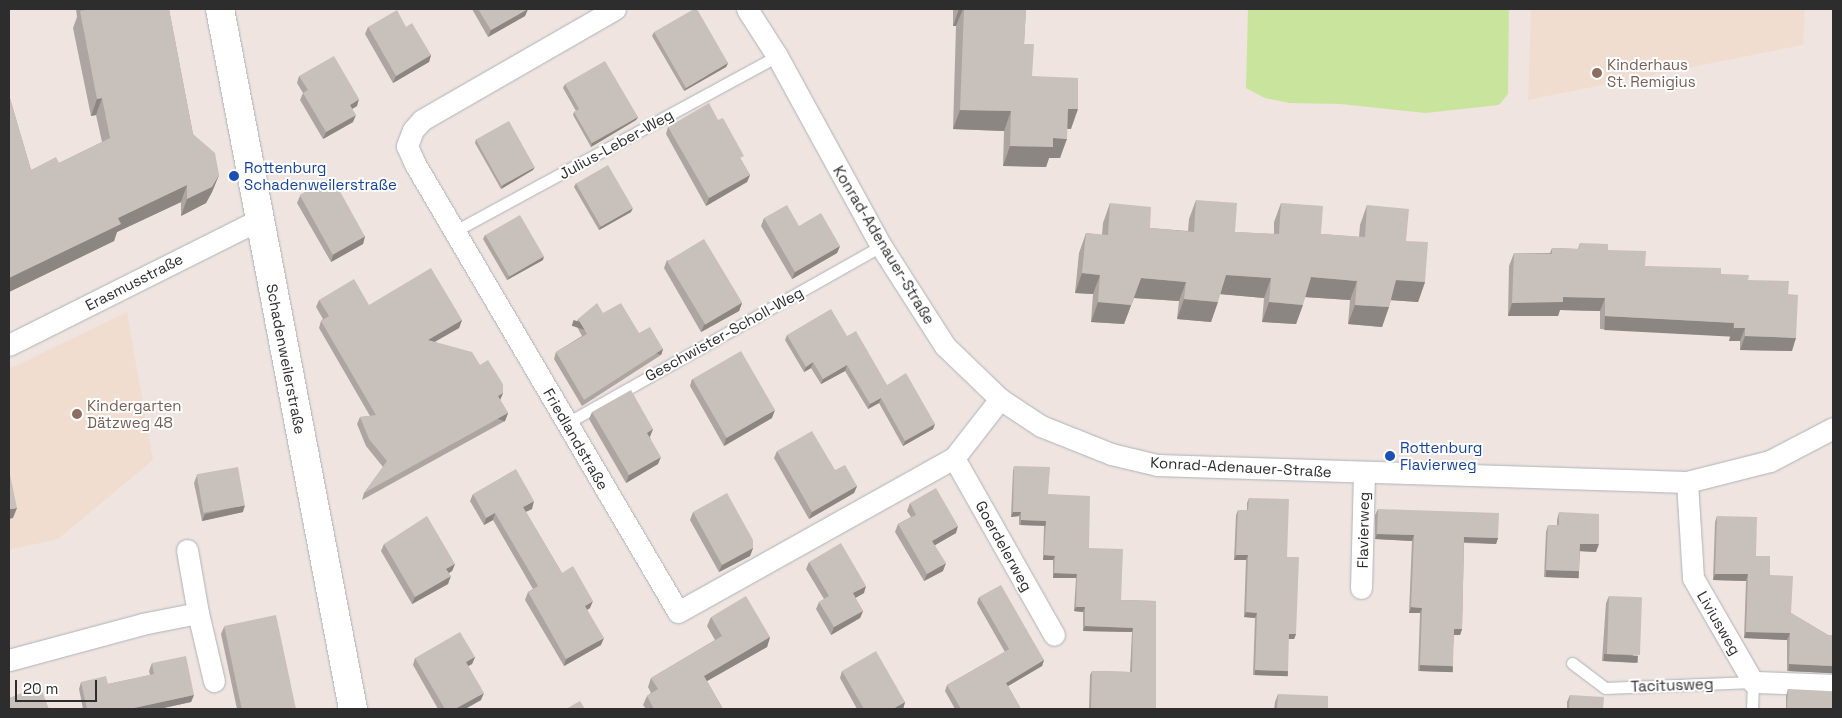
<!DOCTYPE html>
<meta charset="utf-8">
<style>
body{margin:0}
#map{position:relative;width:1842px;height:718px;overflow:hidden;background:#efe4e0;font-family:"Space Grotesk",sans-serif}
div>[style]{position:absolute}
.education>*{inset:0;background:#f0ddd0}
.green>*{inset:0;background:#c9e59d}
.roads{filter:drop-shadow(0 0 1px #adb3ba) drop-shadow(0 0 1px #adb3ba)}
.lane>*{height:11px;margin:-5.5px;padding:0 5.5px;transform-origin:5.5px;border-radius:5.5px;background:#fff}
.street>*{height:21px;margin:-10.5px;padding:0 10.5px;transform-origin:10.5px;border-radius:10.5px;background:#fff}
.secondary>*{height:28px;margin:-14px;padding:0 14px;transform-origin:14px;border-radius:14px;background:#fff}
.wall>*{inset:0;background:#aca5a1}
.shaded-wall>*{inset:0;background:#8c8683;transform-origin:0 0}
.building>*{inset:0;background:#c8c0bb;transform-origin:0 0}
.dots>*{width:14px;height:14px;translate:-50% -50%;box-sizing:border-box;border:2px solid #fff;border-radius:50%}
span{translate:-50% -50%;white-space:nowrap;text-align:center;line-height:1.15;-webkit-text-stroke:4px #fff;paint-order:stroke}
.education-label{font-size:15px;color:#785e54}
.left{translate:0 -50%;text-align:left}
.street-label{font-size:15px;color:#2d2d2d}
.transit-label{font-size:15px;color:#164399}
.frame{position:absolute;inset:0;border:10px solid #2d2d2d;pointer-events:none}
.scale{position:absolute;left:15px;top:680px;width:82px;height:22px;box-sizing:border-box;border:2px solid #2d2d2d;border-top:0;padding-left:6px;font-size:15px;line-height:18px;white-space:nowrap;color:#2d2d2d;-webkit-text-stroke:4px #fff;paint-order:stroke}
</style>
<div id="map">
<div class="education">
<i style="clip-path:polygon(1531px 9px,1805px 9px,1803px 45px,1528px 100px)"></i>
<i style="clip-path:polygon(127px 312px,153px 460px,58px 539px,9px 550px,9px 369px)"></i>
</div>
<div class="green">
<i style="clip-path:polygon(1248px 9px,1509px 9px,1508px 94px,1499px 105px,1426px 113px,1340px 104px,1289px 103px,1265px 98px,1246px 88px)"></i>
</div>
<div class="roads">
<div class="lane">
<i style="left:455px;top:231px;width:366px;rotate:-28.5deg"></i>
<i style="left:567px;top:423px;width:360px;rotate:-29.4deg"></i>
<i style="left:1572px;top:663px;width:41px;rotate:37.1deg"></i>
<i style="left:1605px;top:688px;width:148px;rotate:-2.3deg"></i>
<i style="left:1753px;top:682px;width:27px;rotate:92deg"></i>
</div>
<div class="street">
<i style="left:615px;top:9px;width:223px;rotate:150.1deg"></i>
<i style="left:422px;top:120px;width:13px;rotate:132deg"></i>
<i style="left:413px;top:130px;width:17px;rotate:111deg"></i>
<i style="left:407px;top:146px;width:20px;rotate:66deg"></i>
<i style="left:415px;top:164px;width:519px;rotate:59.58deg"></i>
<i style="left:678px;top:612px;width:316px;rotate:-29.2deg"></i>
<i style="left:954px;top:458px;width:75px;rotate:-52.1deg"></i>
<i style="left:747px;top:9px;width:56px;rotate:57.4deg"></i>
<i style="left:777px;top:56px;width:217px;rotate:61.3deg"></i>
<i style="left:881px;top:246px;width:119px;rotate:57.4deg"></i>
<i style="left:945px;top:346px;width:76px;rotate:43.9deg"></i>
<i style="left:1000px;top:399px;width:49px;rotate:33.4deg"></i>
<i style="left:1041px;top:426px;width:75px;rotate:21.8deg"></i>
<i style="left:1111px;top:454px;width:47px;rotate:13.4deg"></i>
<i style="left:1157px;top:465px;width:530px;rotate:1.84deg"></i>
<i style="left:1687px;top:482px;width:86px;rotate:-14.2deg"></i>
<i style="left:1770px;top:461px;width:71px;rotate:-27.6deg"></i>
<i style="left:9px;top:345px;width:280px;rotate:-26.6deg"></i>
<i style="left:954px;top:458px;width:203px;rotate:60.5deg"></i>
<i style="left:1687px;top:482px;width:96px;rotate:86.4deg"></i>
<i style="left:1693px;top:578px;width:120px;rotate:60deg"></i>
<i style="left:1753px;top:682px;width:80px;rotate:2.1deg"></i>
<i style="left:187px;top:550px;width:64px;rotate:80.1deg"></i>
<i style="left:1361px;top:588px;width:115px;rotate:-88.5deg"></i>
<i style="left:9px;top:660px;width:138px;rotate:-15.1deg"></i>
<i style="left:142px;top:624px;width:57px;rotate:-11.1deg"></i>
<i style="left:198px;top:613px;width:70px;rotate:76.8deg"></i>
</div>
<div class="secondary">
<i style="left:220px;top:9px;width:713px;rotate:79.24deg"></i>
</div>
</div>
<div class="wall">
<i style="clip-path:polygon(76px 9px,169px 9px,193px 134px,219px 175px,212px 192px,206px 203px,181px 216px,181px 202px,117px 232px,114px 241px,9px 292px,9px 95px,31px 170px,59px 163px,102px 142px,96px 115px,91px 116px,73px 28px,77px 17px)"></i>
<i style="clip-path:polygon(472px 9px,528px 9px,525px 16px,488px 37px)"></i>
<i style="clip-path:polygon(953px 9px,1026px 9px,1024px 44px,1032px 76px,1071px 129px,1067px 129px,1060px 158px,1049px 158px,1046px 167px,1003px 166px,1004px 131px,953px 129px,956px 26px,953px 26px)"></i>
<i style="clip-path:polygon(368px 27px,406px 27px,431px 55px,429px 62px,393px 83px,365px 34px)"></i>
<i style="clip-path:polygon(654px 32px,728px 63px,726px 67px,684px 91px,652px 36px)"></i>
<i style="clip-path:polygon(299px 76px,357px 106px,352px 109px,353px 122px,323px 139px,300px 100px,303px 93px,297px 83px)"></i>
<i style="clip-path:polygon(565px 84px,638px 117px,636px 120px,591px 147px,573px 115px,574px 112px,576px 111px,563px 88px)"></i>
<i style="clip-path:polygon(718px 120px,750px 175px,747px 182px,706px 206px,666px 134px,668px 127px)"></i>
<i style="clip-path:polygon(476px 139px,533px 170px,501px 189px,475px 143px)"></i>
<i style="clip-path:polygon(576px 183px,631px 212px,599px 230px,574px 187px)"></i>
<i style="clip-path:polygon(300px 196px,365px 236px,363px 244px,331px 262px,297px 203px)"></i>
<i style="clip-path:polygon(1196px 200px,1235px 232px,1274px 234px,1274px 222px,1281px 203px,1321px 234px,1359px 237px,1360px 225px,1367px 205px,1406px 241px,1425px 282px,1418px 302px,1391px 300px,1382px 327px,1348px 324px,1350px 300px,1305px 297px,1296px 324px,1262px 322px,1264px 298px,1220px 294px,1211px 322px,1177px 319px,1179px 301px,1134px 298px,1124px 324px,1091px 322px,1093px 294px,1075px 293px,1079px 253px,1086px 233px,1102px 235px,1103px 223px,1110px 203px,1150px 228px,1188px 231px,1189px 219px)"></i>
<i style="clip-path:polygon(764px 218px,799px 226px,840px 246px,837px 253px,792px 279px,761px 226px)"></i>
<i style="clip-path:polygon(485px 235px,543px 260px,507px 280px,483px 239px)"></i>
<i style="clip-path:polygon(1580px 243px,1608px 250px,1645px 266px,1721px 274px,1748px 280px,1788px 294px,1792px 351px,1740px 350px,1740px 341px,1729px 341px,1730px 336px,1600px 329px,1600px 311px,1560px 310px,1558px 316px,1508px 316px,1509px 266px,1514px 253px,1550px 253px,1552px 248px,1578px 249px)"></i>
<i style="clip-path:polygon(667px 260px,742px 303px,739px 311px,701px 332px,664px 268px)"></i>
<i style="clip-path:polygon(319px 300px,369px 305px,462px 320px,459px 328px,435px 342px,480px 365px,503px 393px,500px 400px,508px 413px,505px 421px,362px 500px,364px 493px,383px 467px,366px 446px,357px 424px,360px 417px,370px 416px,319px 328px,321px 321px,323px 319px,316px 307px)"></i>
<i style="clip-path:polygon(603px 313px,639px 333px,663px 349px,661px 355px,582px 406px,554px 359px,556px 352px,582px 336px,576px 325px,578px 319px)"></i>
<i style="clip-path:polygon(787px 335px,847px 336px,887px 385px,935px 424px,933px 429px,903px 446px,879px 403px,868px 409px,845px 371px,821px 384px,811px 368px,804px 372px,785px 340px)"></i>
<i style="clip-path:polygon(692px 379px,772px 418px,724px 446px,690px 386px)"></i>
<i style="clip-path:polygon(592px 412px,653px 429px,650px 437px,658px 464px,626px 483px,589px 419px)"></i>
<i style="clip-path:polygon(777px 451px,835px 470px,857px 486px,854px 493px,809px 519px,774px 458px)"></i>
<i style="clip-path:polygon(1014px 466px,1048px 494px,1089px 548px,1121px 600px,1156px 601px,1156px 709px,1089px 709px,1090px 675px,1092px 671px,1130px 672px,1132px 632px,1083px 631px,1083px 612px,1074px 611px,1076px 578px,1053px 578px,1053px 560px,1043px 560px,1044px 526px,1019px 525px,1019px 516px,1011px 517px,1013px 471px)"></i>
<i style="clip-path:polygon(197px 475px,243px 512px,202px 521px,194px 483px)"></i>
<i style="clip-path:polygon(473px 494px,532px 509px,526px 512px,562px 573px,590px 608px,587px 610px,601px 645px,564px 666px,525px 600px,528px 592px,533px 589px,493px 520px,484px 525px,470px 501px)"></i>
<i style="clip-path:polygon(1249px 498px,1287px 557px,1296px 634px,1294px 639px,1288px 639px,1288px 671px,1286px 676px,1253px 675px,1255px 618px,1244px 617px,1246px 560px,1234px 560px,1236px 515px,1238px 510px,1247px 510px,1247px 503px)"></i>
<i style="clip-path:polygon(910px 503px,956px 533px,935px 545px,943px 571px,924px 581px,895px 532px,898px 524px,911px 517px,907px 511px)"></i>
<i style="clip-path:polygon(1378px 509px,1498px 538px,1496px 544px,1464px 543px,1462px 629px,1460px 635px,1454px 635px,1451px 672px,1418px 671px,1420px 613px,1409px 613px,1412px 541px,1375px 539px,1375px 515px)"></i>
<i style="clip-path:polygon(693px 512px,753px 548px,750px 556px,719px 572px,690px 520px)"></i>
<i style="clip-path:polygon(1559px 512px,1596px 552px,1580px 551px,1579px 571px,1576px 578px,1544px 577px,1546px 532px,1548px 525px,1557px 525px,1557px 520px)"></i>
<i style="clip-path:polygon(1717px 516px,1756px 556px,1770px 575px,1791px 613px,1828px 635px,1833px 635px,1833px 673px,1787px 671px,1787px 640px,1744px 638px,1746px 581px,1713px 580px,1715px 522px)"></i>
<i style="clip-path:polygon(384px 544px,455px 564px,452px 571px,449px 573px,448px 584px,412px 604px,381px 551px)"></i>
<i style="clip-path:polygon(809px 562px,864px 593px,855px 598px,863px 611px,860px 618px,831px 635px,816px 609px,819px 602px,824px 599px,806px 569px)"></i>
<i style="clip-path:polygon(1609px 596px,1636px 663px,1602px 661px,1606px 603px)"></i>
<i style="clip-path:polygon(979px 597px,1044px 660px,1042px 666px,1008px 686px,1021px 709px,955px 709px,945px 691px,947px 685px,1005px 652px,977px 603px)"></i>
<i style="clip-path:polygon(711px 617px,770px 637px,767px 647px,707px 681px,723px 709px,646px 709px,643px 705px,647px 696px,651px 693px,648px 687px,651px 678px,715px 640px,707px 626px)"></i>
<i style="clip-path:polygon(224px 627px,296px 709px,237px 709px,221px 634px)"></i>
<i style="clip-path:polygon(475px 657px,472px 664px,468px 666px,481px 700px,465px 709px,438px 709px,413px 665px,415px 658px)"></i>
<i style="clip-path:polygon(152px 663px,194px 695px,191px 702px,159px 709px,83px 709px,79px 689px,81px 682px,108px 684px,150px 675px,149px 671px)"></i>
<i style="clip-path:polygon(842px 671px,905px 702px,903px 709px,857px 709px,840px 678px)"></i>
<i style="clip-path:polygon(1788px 689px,1833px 709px,1786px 709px,1786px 696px)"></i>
<i style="clip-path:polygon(1278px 694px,1328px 709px,1274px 709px,1275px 702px)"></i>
<i style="clip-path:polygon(1570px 695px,1603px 709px,1567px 709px,1567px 702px)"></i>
</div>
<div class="shaded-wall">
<i style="clip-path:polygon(528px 9px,525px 16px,488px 37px,491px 30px)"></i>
<i style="clip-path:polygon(959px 9px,963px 9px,956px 26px,953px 26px)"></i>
<i style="clip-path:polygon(431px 55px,429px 62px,393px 83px,396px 76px)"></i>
<i style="clip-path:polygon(728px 63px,726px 67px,684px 91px,686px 88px)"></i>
<i style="clip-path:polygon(102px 98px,96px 115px,91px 116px,97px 99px)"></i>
<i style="clip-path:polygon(359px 99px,357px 106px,347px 112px,350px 105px)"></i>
<i style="clip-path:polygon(1068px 109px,1078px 109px,1071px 129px,1061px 128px)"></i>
<i style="clip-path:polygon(960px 110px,1011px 111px,1004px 131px,953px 129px)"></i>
<i style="clip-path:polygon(356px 115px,353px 122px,323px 139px,326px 132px)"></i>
<i style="clip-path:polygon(638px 117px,636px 120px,591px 147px,592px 143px)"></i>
<i style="clip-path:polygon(1053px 138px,1067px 139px,1060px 158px,1049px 158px,1046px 167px,1003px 166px,1010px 146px)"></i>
<i style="clip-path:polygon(535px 167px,533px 170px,501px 189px,503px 185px)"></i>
<i style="clip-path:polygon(219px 175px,212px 192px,206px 203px,181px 216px,187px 199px)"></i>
<i style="clip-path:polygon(750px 175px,747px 182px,706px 206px,709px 198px)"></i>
<i style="clip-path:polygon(187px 185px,181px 202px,117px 232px,114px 241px,9px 292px,9px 278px,118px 218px)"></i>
<i style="clip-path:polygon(633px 208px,631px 212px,599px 230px,601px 226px)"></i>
<i style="clip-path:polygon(365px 236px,363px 244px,331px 262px,333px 255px)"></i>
<i style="clip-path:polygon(840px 246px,837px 253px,792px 279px,795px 272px)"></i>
<i style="clip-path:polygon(544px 256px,543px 260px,507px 280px,509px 277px)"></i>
<i style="clip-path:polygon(1082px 273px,1100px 275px,1093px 294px,1075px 293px)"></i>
<i style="clip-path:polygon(1226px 275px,1271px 278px,1264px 298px,1219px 294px)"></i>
<i style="clip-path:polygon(1311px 277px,1357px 281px,1350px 300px,1304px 297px)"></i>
<i style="clip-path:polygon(1141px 278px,1186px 282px,1179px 301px,1134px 298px)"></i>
<i style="clip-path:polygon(1396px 280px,1425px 282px,1418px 302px,1389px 300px)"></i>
<i style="clip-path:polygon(1563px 297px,1605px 298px,1600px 311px,1560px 310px,1558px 316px,1508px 316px,1512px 303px)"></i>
<i style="clip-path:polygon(1184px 299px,1218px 302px,1211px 322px,1177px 319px)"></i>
<i style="clip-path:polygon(1098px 302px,1131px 305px,1124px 324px,1091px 322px)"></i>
<i style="clip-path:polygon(1269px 302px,1303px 305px,1296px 324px,1262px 322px)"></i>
<i style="clip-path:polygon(742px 303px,739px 311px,701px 332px,704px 325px)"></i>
<i style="clip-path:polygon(1355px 305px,1389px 307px,1382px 327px,1348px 324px)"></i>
<i style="left:1605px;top:316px;width:129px;height:14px;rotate:3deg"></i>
<i style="clip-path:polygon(462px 320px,459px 328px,425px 347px,428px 340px)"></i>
<i style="clip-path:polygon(1734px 328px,1745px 328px,1740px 341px,1729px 341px)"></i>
<i style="clip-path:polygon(1745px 336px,1796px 338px,1792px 351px,1740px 350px)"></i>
<i style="left:663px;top:349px;width:6px;height:94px;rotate:108deg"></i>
<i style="clip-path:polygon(813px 362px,811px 368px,804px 372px,806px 367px)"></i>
<i style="clip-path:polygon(847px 365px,845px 371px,821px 384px,823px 379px)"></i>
<i style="clip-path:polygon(503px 393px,500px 400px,498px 396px)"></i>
<i style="clip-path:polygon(881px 398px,879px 403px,868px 409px,870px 404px)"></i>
<i style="clip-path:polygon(775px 410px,772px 418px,724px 446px,726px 438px)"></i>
<i style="left:508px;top:413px;width:9px;height:165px;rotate:111deg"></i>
<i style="clip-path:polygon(935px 424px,933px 429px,903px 446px,905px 441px)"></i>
<i style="clip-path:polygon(653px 429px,650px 436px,645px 440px,647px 433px)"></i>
<i style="clip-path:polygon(661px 457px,658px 464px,626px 483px,629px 475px)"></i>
<i style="clip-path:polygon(857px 486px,854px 493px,809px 519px,812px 512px)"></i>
<i style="clip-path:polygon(534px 501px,532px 509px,520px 514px,523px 507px)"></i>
<i style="clip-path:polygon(245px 505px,243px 512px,202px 521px,205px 514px)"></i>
<i style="clip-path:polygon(17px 508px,13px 518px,9px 519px,9px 509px)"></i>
<i style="clip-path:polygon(1013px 512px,1021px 512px,1019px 516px,1011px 517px)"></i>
<i style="clip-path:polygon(495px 513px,493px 520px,484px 525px,486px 518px)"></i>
<i style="left:1021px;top:520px;width:25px;height:5px;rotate:2deg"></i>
<i style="clip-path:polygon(958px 526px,956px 533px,930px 548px,932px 541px)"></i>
<i style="clip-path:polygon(1377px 534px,1414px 535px,1412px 541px,1375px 539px)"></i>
<i style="clip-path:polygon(1464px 537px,1498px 538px,1496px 544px,1462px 542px)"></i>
<i style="clip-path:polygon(1580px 544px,1599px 544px,1596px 552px,1577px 551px)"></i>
<i style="clip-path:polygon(753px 548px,750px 556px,719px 572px,722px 565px)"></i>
<i style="clip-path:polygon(1044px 555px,1055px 556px,1053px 560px,1043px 560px)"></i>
<i style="clip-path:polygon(1236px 555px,1248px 555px,1246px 560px,1234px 560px)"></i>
<i style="clip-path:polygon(946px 563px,943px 571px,924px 581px,927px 574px)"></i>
<i style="clip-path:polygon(455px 564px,452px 571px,444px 576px,446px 569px)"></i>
<i style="left:1546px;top:570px;width:33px;height:7px;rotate:2deg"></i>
<i style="clip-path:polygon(1054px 573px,1077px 574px,1076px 578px,1053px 578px)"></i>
<i style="clip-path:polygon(1715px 574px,1748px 574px,1746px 581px,1713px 580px)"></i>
<i style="clip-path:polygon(451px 576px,448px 584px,412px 604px,415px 597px)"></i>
<i style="clip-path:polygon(866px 586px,864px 593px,850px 601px,853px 593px)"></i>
<i style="clip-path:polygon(593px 601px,590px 608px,582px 613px,585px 606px)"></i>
<i style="clip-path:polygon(1076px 607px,1085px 607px,1083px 612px,1074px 611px)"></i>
<i style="clip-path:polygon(1411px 607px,1422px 608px,1420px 613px,1409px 613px)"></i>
<i style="clip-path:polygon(863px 611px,860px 618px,831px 635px,834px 627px)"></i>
<i style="clip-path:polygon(1246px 612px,1257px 613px,1255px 618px,1244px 617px)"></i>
<i style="clip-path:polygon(1085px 626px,1133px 628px,1132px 632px,1083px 631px)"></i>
<i style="clip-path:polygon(1454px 629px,1462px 629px,1460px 635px,1452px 635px)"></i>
<i style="clip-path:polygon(1746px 632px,1790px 633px,1787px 640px,1744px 638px)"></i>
<i style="clip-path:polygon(1289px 634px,1296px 634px,1294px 639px,1287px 639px)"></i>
<i style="clip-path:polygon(770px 637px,767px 647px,700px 685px,704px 676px)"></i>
<i style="clip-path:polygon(604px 638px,601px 645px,564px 666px,566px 659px)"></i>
<i style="left:1604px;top:654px;width:34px;height:7px;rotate:3deg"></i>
<i style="clip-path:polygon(475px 657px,472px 664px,463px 669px,466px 662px)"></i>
<i style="clip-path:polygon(1044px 660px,1042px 666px,1003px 689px,1006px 683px)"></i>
<i style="left:1789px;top:664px;width:44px;height:7px;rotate:3deg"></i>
<i style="left:1420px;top:665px;width:33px;height:6px;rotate:2deg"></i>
<i style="left:1255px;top:670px;width:33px;height:5px;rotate:2deg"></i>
<i style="clip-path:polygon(484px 693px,481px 700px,465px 709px,455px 709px)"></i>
<i style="clip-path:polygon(194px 695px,191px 702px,159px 709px,133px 709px,134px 708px)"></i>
<i style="clip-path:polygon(905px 702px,903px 709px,893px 709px)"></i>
</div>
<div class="building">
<i style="clip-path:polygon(85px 9px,169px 9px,193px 134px,215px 153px,219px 175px,212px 187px,187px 199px,187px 185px,118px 218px,121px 224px,9px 278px,9px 95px,31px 170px,56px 157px,59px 163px,110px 138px,102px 98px,97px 99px,80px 11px,85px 10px)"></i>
<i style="clip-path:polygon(478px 9px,528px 9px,491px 30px)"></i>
<i style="clip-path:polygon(694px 9px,697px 9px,728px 63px,686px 88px,654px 32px)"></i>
<i style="clip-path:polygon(964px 9px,1026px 9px,1024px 44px,1034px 44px,1032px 76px,1078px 78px,1078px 109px,1068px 109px,1067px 139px,1053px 138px,1053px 147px,1010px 146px,1011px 111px,960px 110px)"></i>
<i style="clip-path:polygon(397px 10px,406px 27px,412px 23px,431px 55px,396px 76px,368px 27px)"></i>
<i style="clip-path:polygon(334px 56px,359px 99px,350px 105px,356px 115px,326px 132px,303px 93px,308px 90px,299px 76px)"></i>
<i style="clip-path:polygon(605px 61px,638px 117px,592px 143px,574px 112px,579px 109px,565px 84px)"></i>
<i style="clip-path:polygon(709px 103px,718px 120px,723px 118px,744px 156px,740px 158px,750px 175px,709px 198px,668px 127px)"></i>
<i style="left:509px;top:121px;width:53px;height:38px;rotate:61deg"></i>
<i style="left:608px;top:165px;width:50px;height:37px;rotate:60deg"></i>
<i style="left:332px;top:177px;width:68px;height:37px;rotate:61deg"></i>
<i style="clip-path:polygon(1196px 200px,1237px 203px,1235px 232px,1279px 234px,1281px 203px,1323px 206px,1321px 234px,1365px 237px,1367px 205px,1409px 209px,1406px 241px,1428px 242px,1425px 282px,1396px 280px,1389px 307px,1355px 305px,1357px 281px,1311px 277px,1303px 305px,1269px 302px,1271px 278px,1226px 275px,1218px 302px,1184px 299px,1186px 282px,1141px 278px,1131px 305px,1098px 302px,1100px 275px,1082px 273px,1086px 233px,1108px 235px,1110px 203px,1151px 207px,1150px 228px,1194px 232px)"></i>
<i style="clip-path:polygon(787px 205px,799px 226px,821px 213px,840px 246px,795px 272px,764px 218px)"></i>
<i style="left:520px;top:215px;width:48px;height:40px;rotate:60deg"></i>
<i style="left:704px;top:239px;width:74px;height:43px;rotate:59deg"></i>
<i style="clip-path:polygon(1580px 243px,1608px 244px,1608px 250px,1646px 251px,1645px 266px,1721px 268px,1721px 274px,1749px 275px,1748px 280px,1789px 281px,1788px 294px,1798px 295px,1796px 338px,1745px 336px,1745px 328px,1734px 328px,1734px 323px,1605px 316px,1605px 298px,1563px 297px,1563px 302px,1512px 303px,1514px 253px,1552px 254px,1552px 248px,1579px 249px)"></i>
<i style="clip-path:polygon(431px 268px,462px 320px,428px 340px,472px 352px,480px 365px,488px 360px,503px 384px,503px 393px,498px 396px,508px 413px,364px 493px,387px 461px,369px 439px,360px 417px,376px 415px,321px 321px,329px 316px,319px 300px,354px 279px,369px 305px)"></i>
<i style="clip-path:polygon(597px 303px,603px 313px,621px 303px,639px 333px,650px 327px,663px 349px,584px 400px,556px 352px,587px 334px,578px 319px)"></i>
<i style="clip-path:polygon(831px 309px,847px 336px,856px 331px,887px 385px,906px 373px,935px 424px,905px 441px,881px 398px,870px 404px,847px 365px,823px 379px,813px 362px,806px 367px,787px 335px)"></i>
<i style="left:741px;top:351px;width:68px;height:56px;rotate:60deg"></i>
<i style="clip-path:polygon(631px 390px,653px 429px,647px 433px,661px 457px,629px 475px,592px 412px)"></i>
<i style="clip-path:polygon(812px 431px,835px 470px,845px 465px,857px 486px,812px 512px,777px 451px)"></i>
<i style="clip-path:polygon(1014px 466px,1050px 467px,1048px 494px,1090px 496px,1089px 548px,1123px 549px,1121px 600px,1156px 601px,1156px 709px,1091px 709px,1092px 671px,1132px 672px,1133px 628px,1085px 626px,1085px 607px,1076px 607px,1077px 574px,1054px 573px,1055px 556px,1044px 555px,1046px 521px,1021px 520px,1021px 512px,1013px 512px)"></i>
<i style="left:238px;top:467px;width:39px;height:42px;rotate:80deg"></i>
<i style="clip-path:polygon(516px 469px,534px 501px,523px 507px,562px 573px,573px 566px,593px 601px,585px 606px,604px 638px,566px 659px,528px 592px,538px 586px,495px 513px,486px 518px,473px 494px)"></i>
<i style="clip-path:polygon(9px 470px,17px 508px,9px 509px)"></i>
<i style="clip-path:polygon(936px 488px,958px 526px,932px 541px,946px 563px,927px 574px,898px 524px,916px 515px,910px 503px)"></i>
<i style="clip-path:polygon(727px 493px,753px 540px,753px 548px,722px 565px,693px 512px)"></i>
<i style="clip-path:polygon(1249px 498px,1289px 499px,1287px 557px,1299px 557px,1296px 634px,1289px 634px,1288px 671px,1255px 670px,1257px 613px,1246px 612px,1248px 555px,1236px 555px,1238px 510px,1248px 510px)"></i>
<i style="clip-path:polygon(1378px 509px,1499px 513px,1498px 538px,1464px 537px,1462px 629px,1454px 629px,1453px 666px,1420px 665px,1422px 608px,1411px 607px,1414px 535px,1377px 534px)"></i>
<i style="clip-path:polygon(1559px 512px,1599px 514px,1599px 544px,1580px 544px,1579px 571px,1546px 570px,1548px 525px,1559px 525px)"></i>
<i style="clip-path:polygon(427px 516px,455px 564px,446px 569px,451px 576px,415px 597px,384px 544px)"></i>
<i style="clip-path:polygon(1717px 516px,1757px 517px,1756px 556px,1770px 556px,1770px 575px,1793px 576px,1791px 613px,1828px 635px,1833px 635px,1833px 666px,1789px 664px,1790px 633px,1746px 632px,1748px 574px,1715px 574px)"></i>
<i style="clip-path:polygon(841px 543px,866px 586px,853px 593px,863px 611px,834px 627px,819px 602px,829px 596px,809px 562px)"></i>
<i style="clip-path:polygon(1001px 585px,1044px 660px,1006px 683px,1021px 709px,961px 709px,947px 685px,1009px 649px,979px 597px)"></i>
<i style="clip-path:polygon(746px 596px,770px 637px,704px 676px,723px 709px,654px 709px,647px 696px,658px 689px,651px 678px,722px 636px,711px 617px)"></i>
<i style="left:1609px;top:596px;width:33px;height:58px;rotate:2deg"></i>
<i style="left:276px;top:615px;width:96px;height:53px;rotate:78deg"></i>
<i style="clip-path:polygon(460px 632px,475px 657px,466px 662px,484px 693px,455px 709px,445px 709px,415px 658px)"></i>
<i style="clip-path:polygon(876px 651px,905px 702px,893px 709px,864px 709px,842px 671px)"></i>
<i style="clip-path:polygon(186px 656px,194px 695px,134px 708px,134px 709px,87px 709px,81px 682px,106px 676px,108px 684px,154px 674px,152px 663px)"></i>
<i style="clip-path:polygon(40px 686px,49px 709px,9px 709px,9px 698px)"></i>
<i style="left:1788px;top:689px;width:45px;height:20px;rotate:3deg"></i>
<i style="clip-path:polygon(1278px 694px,1328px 696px,1328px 709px,1277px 709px)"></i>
<i style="clip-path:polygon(1570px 695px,1604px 697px,1603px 709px,1569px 709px)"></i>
<i style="clip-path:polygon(580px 701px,585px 709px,566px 709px)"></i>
</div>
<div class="dots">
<i style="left:1597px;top:73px;background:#8d6e63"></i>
<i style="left:234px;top:176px;background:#1a4fb4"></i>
<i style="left:77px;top:414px;background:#8d6e63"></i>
<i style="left:1390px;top:456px;background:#1a4fb4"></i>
</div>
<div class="education-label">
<span class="left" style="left:1607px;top:73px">Kinderhaus<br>St. Remigius</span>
<span class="left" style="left:87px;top:414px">Kindergarten<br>Dätzweg 48</span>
</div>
<div class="street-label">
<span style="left:616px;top:144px;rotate:-29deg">Julius-Leber-Weg</span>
<span style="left:884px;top:245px;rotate:59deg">Konrad-Adenauer-Straße</span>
<span style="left:134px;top:282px;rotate:-27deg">Erasmusstraße</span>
<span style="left:724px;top:334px;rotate:-29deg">Geschwister-Scholl-Weg</span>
<span style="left:286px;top:359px;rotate:79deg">Schadenweilerstraße</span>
<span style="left:576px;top:439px;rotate:60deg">Friedlandstraße</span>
<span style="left:1241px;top:467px;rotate:3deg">Konrad-Adenauer-Straße</span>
<span style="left:1363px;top:530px;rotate:-89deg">Flavierweg</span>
<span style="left:1004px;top:546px;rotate:61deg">Goerdelerweg</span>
<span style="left:1719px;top:623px;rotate:60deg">Liviusweg</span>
<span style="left:1672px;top:685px;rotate:-2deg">Tacitusweg</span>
</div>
<div class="transit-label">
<span class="left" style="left:244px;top:176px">Rottenburg<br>Schadenweilerstraße</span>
<span class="left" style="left:1400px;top:456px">Rottenburg<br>Flavierweg</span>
</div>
<div class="frame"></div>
<div class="scale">20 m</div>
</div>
